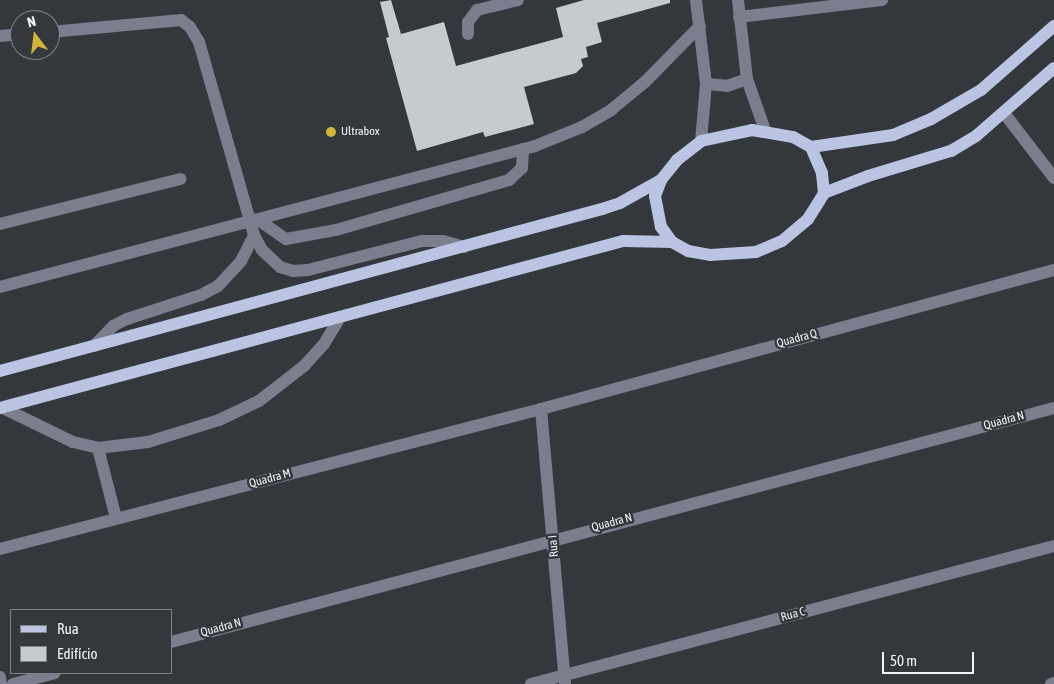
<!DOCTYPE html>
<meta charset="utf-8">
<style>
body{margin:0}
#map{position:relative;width:1054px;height:684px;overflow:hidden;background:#33383c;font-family:"Asap Condensed",sans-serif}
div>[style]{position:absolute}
.building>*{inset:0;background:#c3ccce}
.minor>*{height:12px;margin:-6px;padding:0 6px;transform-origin:6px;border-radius:6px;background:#7a7e8d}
.major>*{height:12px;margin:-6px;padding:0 6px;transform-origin:6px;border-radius:6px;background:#bbc4e3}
.dots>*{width:14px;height:14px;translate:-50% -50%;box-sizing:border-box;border:2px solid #33383c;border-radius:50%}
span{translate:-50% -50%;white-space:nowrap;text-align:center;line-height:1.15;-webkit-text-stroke:5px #33383c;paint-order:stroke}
.poi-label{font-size:12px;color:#eff3f5}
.left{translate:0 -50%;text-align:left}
.street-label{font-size:12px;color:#eff3f5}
.legend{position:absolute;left:10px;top:609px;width:162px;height:65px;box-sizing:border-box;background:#33383c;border:1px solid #7e8386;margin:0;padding:6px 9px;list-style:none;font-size:15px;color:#eff3f5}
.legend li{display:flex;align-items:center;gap:10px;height:25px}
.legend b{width:25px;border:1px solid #7e8386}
.north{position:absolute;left:10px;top:10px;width:50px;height:50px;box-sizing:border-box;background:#33383c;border:1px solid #7e8386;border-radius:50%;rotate:345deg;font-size:14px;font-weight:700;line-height:20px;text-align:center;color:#eff3f5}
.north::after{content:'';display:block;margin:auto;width:18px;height:22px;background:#d0b836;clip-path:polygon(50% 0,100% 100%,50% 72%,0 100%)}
.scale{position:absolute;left:882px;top:652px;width:92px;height:22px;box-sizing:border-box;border:2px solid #eff3f5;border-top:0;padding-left:6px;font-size:15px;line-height:18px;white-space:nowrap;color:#eff3f5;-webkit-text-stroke:4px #33383c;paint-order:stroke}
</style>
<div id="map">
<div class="building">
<i style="clip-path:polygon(391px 0,401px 34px,444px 22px,456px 66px,563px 37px,556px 8px,584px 0,670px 0,670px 3px,597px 23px,602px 42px,586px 47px,588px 57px,581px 59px,583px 66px,576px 73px,524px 87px,534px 124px,485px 137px,483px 132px,417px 151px,386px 38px,389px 37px,380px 2px)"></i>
</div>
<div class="minor">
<i style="left:696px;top:0;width:85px;rotate:83.2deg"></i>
<i style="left:706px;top:84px;width:57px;rotate:95deg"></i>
<i style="left:738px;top:0;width:80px;rotate:83.5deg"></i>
<i style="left:747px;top:79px;width:54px;rotate:70.6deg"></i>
<i style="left:739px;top:17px;width:144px;rotate:-6.8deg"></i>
<i style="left:50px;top:32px;width:132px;rotate:-5.2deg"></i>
<i style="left:181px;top:20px;width:11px;rotate:38deg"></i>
<i style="left:190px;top:27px;width:17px;rotate:59deg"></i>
<i style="left:199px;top:42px;width:201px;rotate:74.1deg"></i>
<i style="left:254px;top:235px;width:17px;rotate:62deg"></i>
<i style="left:262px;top:250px;width:25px;rotate:43deg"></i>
<i style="left:280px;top:267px;width:14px;rotate:17deg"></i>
<i style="left:293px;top:271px;width:15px;rotate:-4deg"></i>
<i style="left:308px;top:270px;width:118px;rotate:-14.3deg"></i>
<i style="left:422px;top:241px;width:21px"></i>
<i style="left:443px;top:241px;width:22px;rotate:16deg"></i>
<i style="left:468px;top:34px;width:12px;rotate:-90deg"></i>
<i style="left:468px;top:22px;width:15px;rotate:-53deg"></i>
<i style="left:477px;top:10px;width:42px;rotate:-13.7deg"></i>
<i style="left:0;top:36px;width:20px;rotate:-6deg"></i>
<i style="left:706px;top:84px;width:21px;rotate:5deg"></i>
<i style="left:727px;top:86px;width:21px;rotate:-19deg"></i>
<i style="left:1004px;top:113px;width:82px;rotate:52.4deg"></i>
<i style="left:260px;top:221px;width:32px;rotate:35deg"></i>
<i style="left:286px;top:239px;width:51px;rotate:-10.2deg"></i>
<i style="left:336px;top:230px;width:180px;rotate:-16.1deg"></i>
<i style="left:509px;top:180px;width:18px;rotate:-43deg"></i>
<i style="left:522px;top:168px;width:19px;rotate:-87deg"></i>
<i style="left:0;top:224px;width:186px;rotate:-14deg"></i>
<i style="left:0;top:287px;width:553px;rotate:-14.76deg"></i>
<i style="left:535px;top:146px;width:51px;rotate:-22deg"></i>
<i style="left:582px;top:127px;width:34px;rotate:-30deg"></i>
<i style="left:611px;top:110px;width:45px;rotate:-39.6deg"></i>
<i style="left:646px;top:81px;width:77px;rotate:-45.5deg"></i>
<i style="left:94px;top:346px;width:28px;rotate:-46deg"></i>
<i style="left:113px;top:326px;width:16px;rotate:-27deg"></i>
<i style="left:127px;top:319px;width:78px;rotate:-18deg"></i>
<i style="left:201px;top:295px;width:19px;rotate:-28deg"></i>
<i style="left:218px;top:286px;width:34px;rotate:-47deg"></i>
<i style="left:241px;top:261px;width:29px;rotate:-63deg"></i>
<i style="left:3px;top:408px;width:78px;rotate:25.9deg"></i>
<i style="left:73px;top:442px;width:26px;rotate:13deg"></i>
<i style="left:98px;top:448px;width:50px;rotate:-6.8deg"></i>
<i style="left:148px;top:442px;width:74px;rotate:-17.2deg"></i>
<i style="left:219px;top:420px;width:44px;rotate:-25.4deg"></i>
<i style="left:259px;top:401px;width:57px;rotate:-37.9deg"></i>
<i style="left:304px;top:366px;width:30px;rotate:-48deg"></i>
<i style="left:324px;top:344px;width:31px;rotate:-59deg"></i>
<i style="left:541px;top:409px;width:276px;rotate:85deg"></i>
<i style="left:98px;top:448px;width:72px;rotate:75.6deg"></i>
<i style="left:0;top:549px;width:559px;rotate:-14.51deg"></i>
<i style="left:541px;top:409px;width:531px;rotate:-15.16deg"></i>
<i style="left:171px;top:642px;width:913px;rotate:-14.84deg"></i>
<i style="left:0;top:677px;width:7px;rotate:82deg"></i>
<i style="left:13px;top:684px;width:43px;rotate:-14.7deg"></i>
<i style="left:531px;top:684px;width:541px;rotate:-14.78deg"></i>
<i style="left:1051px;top:684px;width:3px;rotate:-18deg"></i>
</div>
<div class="major">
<i style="left:824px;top:193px;width:47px;rotate:-21.1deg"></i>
<i style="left:868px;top:176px;width:87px;rotate:-16.8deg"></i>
<i style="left:951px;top:151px;width:29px;rotate:-31deg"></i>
<i style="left:976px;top:136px;width:103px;rotate:-41.1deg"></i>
<i style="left:672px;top:242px;width:19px;rotate:-126deg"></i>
<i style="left:661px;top:227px;width:32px;rotate:-101deg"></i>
<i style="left:655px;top:196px;width:17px;rotate:-69deg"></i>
<i style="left:661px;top:180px;width:26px;rotate:-51deg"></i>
<i style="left:677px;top:160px;width:31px;rotate:-38deg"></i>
<i style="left:701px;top:141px;width:52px;rotate:-12.2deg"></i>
<i style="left:752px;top:130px;width:42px;rotate:9.7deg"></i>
<i style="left:793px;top:137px;width:21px;rotate:29deg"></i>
<i style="left:811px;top:147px;width:83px;rotate:-8.3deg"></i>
<i style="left:893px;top:135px;width:41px;rotate:-22.8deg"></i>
<i style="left:931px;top:119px;width:58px;rotate:-30.1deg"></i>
<i style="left:981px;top:90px;width:97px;rotate:-41.2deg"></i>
<i style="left:0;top:371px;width:623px;rotate:-15.06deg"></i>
<i style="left:602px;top:209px;width:19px;rotate:-18deg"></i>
<i style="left:620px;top:203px;width:47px;rotate:-29.3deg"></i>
<i style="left:0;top:408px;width:645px;rotate:-15.01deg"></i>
<i style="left:623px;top:241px;width:49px;rotate:1.2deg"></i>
<i style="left:672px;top:242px;width:18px;rotate:29deg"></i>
<i style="left:688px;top:251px;width:22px;rotate:10deg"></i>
<i style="left:710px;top:255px;width:46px;rotate:-3.7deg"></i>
<i style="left:756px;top:252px;width:28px;rotate:-23deg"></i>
<i style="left:782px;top:241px;width:34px;rotate:-40deg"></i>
<i style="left:808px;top:219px;width:31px;rotate:-58deg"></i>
<i style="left:824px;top:193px;width:20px;rotate:-96deg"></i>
<i style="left:822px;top:173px;width:28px;rotate:-113deg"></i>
</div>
<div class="dots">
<i style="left:331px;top:132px;background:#d0b836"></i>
</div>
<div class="poi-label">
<span class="left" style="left:341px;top:132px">Ultrabox</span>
</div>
<div class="street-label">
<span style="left:797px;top:339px;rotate:-15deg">Quadra Q</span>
<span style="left:1004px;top:421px;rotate:-15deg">Quadra N</span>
<span style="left:270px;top:479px;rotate:-15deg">Quadra M</span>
<span style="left:612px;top:523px;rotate:-15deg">Quadra N</span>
<span style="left:554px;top:546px;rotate:-95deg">Rua I</span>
<span style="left:793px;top:615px;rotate:-15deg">Rua C</span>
<span style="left:221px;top:628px;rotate:-15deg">Quadra N</span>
</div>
<ul class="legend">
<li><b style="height:6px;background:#bbc4e3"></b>Rua</li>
<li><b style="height:14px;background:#c3ccce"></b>Edifício</li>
</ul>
<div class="north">N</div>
<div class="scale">50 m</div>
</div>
